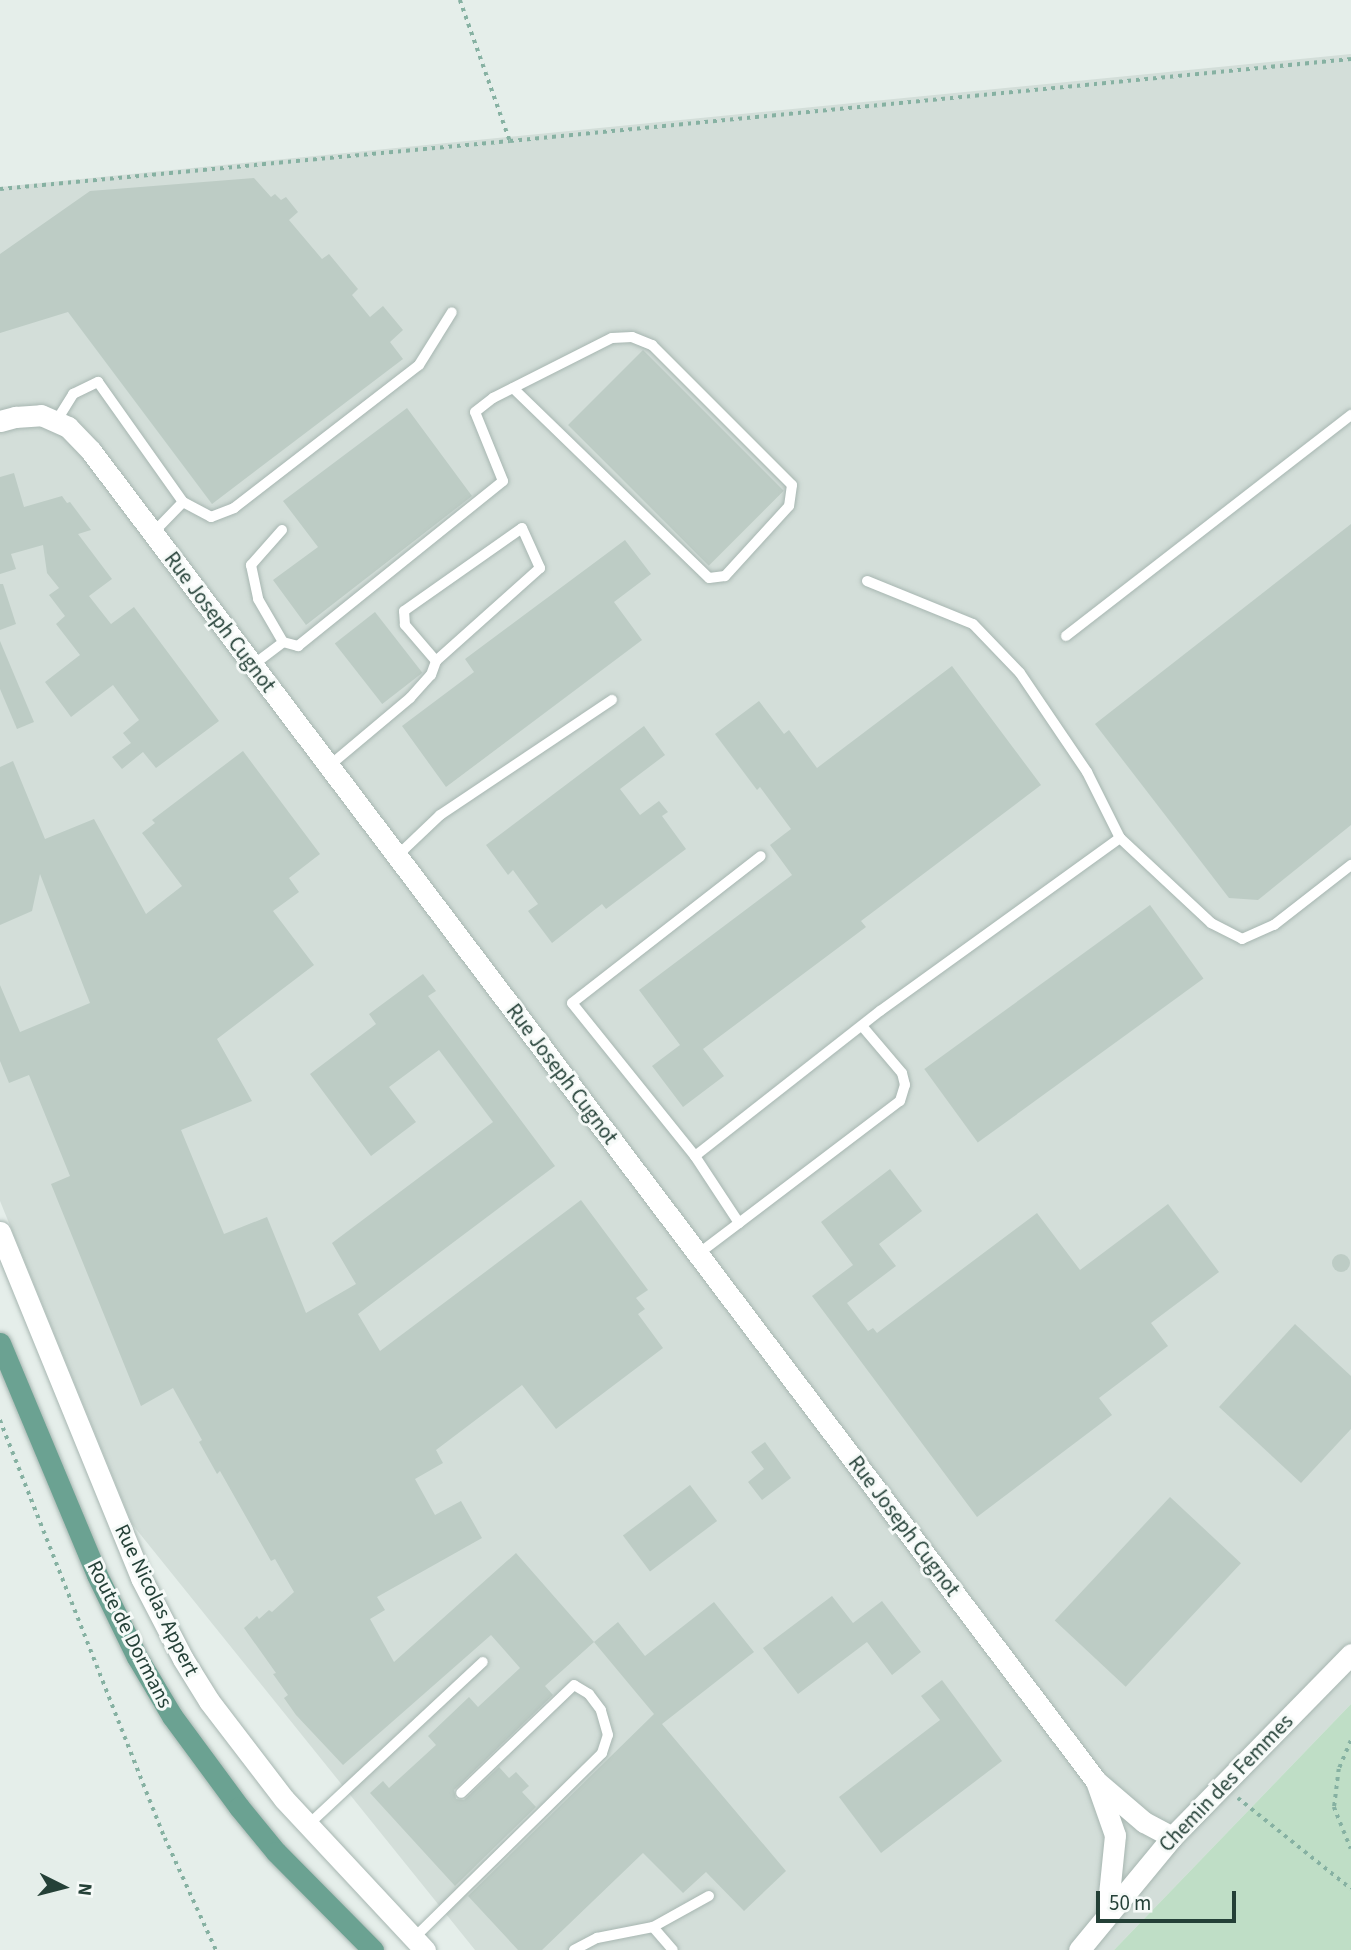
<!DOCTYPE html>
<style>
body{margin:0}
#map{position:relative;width:1351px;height:1950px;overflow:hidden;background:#e5eeea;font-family:"Source Sans 3",sans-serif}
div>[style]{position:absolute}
.built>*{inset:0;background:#d3ded9}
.green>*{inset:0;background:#bfdec6}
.building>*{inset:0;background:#bdccc5;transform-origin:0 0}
.round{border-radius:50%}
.path>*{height:3.5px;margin-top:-1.75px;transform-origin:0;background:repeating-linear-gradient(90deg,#86b1a2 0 3.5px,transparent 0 8.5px)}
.roads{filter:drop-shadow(0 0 2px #a7b6b1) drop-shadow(0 0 2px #a7b6b1)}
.service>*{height:10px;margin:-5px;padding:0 5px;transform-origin:5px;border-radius:5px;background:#fff}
.minor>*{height:21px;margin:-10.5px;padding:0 10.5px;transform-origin:10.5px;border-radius:10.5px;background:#fff}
.tertiary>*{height:21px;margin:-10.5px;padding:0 10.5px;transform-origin:10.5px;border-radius:10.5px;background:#fff}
.primary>*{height:21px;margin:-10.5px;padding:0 10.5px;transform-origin:10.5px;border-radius:10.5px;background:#6ba292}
span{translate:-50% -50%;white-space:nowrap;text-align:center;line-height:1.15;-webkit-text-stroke:6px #f6faf8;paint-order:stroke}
.street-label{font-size:21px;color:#244037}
.north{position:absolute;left:28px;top:1852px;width:70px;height:70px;-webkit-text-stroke:5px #f6faf8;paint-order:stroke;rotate:96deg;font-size:19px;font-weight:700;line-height:28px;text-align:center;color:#244037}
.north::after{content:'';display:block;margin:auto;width:24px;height:32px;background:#244037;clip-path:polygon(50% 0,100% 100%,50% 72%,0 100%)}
.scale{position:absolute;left:1096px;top:1891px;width:140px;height:32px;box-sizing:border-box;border:4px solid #244037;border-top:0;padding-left:9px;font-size:21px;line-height:24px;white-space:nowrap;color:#244037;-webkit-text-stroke:5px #f6faf8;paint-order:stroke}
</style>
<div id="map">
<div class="built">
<i style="clip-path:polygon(1351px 54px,1351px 1704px,1114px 1950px,475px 1950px,132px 1524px,0 1201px,0 187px)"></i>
</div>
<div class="green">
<i style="clip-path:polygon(1351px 1704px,1351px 1950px,1114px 1950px)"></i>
</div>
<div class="building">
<i style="clip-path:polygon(254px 178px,271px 197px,275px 194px,281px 200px,286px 197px,298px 212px,289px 220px,322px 259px,329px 254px,358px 289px,352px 295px,370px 317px,383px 306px,403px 330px,390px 342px,403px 359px,212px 504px,68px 312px,0 333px,0 254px,90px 191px)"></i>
<i style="left:643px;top:350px;width:199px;height:106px;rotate:45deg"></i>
<i style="clip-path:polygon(407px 408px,472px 496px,306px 625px,273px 580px,318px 547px,283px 501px)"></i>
<i style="clip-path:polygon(14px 473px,24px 507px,62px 496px,67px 503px,70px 502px,91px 530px,78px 534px,112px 579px,89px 596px,111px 624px,134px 607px,219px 721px,156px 768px,143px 752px,122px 769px,112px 757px,131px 743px,123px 733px,139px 720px,113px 685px,71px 717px,45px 682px,80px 655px,56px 624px,65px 616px,49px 595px,59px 588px,47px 573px,43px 545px,11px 554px,16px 569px,0 574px,0 477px)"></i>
<i style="clip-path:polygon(1351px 524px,1351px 825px,1258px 900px,1229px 898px,1095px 724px)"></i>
<i style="clip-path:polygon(625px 540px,651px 574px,614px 602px,642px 640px,446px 787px,402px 726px,474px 672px,465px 659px)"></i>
<i style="clip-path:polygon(0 584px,3px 584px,16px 624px,0 630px)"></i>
<i style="left:375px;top:612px;width:77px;height:51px;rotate:52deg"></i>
<i style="clip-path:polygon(0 641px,34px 722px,17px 729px,0 689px)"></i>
<i style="clip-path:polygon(952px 666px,1041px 785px,861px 921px,866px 927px,703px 1049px,724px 1076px,683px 1107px,652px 1066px,680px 1045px,639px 990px,792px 875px,770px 845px,791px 829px,760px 787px,757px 790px,715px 734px,759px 701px,784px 734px,789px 730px,817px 768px)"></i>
<i style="clip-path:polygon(644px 726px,665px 755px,620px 789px,640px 815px,659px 801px,668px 812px,662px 816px,686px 849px,606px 909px,602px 904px,552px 943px,528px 911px,538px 904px,513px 870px,508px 875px,486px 845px)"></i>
<i style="clip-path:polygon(243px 751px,320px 854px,289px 878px,299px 892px,273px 911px,314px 965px,217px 1039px,252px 1101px,181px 1130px,224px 1234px,267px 1217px,306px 1313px,356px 1284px,332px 1243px,493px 1122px,439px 1050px,389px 1087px,416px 1122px,371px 1156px,310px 1074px,376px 1024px,369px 1014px,423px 974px,436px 991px,428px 996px,555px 1166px,358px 1314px,380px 1351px,581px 1200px,648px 1290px,636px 1298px,645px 1309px,638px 1314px,663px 1348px,556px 1429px,522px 1385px,436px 1450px,443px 1463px,415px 1479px,435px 1515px,461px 1501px,482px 1538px,377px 1597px,385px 1610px,370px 1619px,394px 1662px,516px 1553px,594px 1642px,545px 1686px,553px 1695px,454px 1790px,456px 1799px,464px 1800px,499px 1767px,509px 1778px,516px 1772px,529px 1786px,522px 1792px,536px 1807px,455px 1886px,370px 1793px,383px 1781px,389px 1788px,436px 1745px,428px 1736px,469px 1697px,478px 1707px,520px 1668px,491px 1635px,343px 1765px,296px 1715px,284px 1698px,288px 1695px,273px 1674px,276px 1673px,244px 1628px,257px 1616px,259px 1619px,269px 1610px,272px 1612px,294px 1592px,275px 1559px,271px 1561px,220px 1471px,217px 1474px,199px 1442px,202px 1440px,173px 1388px,141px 1406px,51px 1184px,70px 1176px,29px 1075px,9px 1083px,0 1061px,0 985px,20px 1032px,90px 1003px,40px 874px,32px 911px,0 925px,0 767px,13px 761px,45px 839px,94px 819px,146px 914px,182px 886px,142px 833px,155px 823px,152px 820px)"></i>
<i style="left:1150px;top:905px;width:91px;height:279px;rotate:54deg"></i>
<i style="clip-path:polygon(890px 1169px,922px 1211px,879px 1244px,896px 1266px,847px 1303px,868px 1331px,873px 1328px,877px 1333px,1037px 1213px,1080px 1270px,1168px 1204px,1219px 1272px,1151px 1323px,1168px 1346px,1099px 1398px,1112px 1415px,977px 1517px,812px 1296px,853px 1265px,821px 1222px)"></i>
<i class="round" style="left:1332px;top:1254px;width:18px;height:18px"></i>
<i style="clip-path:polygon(1295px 1324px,1351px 1376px,1351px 1429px,1301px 1483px,1219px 1407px)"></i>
<i style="clip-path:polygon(765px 1442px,791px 1478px,762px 1500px,748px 1482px,764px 1469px,751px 1452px)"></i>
<i style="left:690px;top:1485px;width:45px;height:84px;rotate:53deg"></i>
<i style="left:1170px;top:1497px;width:97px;height:169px;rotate:43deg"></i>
<i style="clip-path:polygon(832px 1596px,853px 1623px,882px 1601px,921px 1652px,892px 1675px,867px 1642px,798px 1694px,763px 1648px)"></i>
<i style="clip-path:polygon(714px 1602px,754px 1652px,662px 1724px,786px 1871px,744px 1911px,706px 1872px,683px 1893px,643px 1853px,542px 1950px,518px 1950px,468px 1896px,654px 1714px,594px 1642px,618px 1622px,645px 1656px)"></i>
<i style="clip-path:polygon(942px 1680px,1002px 1761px,881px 1853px,839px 1797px,940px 1720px,921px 1696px)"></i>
</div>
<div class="path">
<i style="left:460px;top:0;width:150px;rotate:70.5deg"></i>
<i style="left:510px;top:141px;width:845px;rotate:-5.57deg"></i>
<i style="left:0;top:189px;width:512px;rotate:-5.38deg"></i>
<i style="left:0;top:1420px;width:449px;rotate:68.5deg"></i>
<i style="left:165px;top:1838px;width:123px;rotate:65.5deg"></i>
<i style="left:1351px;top:1741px;width:30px;rotate:113deg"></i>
<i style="left:1339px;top:1769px;width:38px;rotate:97deg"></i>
<i style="left:1334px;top:1807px;width:45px;rotate:68deg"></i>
<i style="left:1238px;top:1798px;width:145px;rotate:38.8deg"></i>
</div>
<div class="roads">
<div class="service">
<i style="left:57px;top:420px;width:31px;rotate:-58deg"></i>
<i style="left:73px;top:394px;width:28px;rotate:-26deg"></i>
<i style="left:98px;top:382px;width:147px;rotate:54.7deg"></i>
<i style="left:183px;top:502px;width:43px;rotate:134.1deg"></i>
<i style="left:183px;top:502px;width:32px;rotate:28deg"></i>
<i style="left:211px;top:517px;width:25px;rotate:-21deg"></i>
<i style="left:234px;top:508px;width:234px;rotate:-37.7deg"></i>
<i style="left:419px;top:365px;width:62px;rotate:-58.1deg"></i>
<i style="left:522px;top:528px;width:44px;rotate:65.8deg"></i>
<i style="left:540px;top:568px;width:140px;rotate:138.2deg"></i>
<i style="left:436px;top:661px;width:48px;rotate:-130.7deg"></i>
<i style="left:405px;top:625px;width:14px;rotate:-94deg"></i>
<i style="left:404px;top:611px;width:144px;rotate:-35.1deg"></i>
<i style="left:282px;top:530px;width:47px;rotate:131.5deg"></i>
<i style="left:251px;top:565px;width:35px;rotate:78deg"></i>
<i style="left:258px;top:599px;width:50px;rotate:59.8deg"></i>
<i style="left:867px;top:581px;width:114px;rotate:22.1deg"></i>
<i style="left:973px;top:624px;width:68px;rotate:46.2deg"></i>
<i style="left:1020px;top:673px;width:120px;rotate:55.9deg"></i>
<i style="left:1087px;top:772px;width:74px;rotate:63.4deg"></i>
<i style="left:1066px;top:636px;width:361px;rotate:-37.8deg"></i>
<i style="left:253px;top:665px;width:38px;rotate:-37deg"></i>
<i style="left:283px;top:642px;width:16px;rotate:15deg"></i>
<i style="left:298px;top:646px;width:263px;rotate:-38.8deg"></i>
<i style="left:503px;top:481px;width:74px;rotate:-112.1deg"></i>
<i style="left:475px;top:412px;width:23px;rotate:-38deg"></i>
<i style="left:493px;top:398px;width:133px;rotate:-26.8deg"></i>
<i style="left:612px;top:338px;width:20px;rotate:-3deg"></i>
<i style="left:632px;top:337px;width:22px;rotate:22deg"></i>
<i style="left:652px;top:345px;width:198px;rotate:45deg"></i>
<i style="left:792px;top:485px;width:21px;rotate:98deg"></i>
<i style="left:789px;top:506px;width:95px;rotate:132.4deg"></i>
<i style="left:725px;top:576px;width:16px;rotate:173deg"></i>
<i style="left:709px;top:578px;width:273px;rotate:-135.9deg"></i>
<i style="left:329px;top:766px;width:106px;rotate:-40deg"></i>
<i style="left:410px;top:698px;width:31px;rotate:-48deg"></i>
<i style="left:431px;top:675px;width:15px;rotate:-70deg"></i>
<i style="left:397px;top:856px;width:59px;rotate:-43.6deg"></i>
<i style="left:440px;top:815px;width:207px;rotate:-33.8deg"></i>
<i style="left:695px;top:1156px;width:196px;rotate:-128.8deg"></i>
<i style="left:572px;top:1003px;width:239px;rotate:-37.9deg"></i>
<i style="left:739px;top:1223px;width:202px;rotate:-37.2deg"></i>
<i style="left:900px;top:1101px;width:17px;rotate:-73deg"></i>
<i style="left:905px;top:1085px;width:12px;rotate:-104deg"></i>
<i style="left:902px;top:1073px;width:62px;rotate:-130.4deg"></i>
<i style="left:698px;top:1254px;width:51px;rotate:-37.1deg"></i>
<i style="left:739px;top:1223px;width:80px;rotate:-123.3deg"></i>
<i style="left:695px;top:1156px;width:235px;rotate:-38.1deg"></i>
<i style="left:880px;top:1011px;width:296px;rotate:-35.8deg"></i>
<i style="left:1120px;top:838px;width:125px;rotate:43deg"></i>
<i style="left:1211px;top:923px;width:35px;rotate:27deg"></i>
<i style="left:1242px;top:939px;width:35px;rotate:-24deg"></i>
<i style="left:1274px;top:925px;width:98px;rotate:-37.9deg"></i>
<i style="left:308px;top:1825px;width:239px;rotate:-43deg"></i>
<i style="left:653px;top:1927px;width:30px;rotate:49deg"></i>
<i style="left:413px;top:1939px;width:265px;rotate:-44.5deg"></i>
<i style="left:602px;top:1753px;width:19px;rotate:-72deg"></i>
<i style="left:608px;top:1735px;width:26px;rotate:-106deg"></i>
<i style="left:601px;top:1710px;width:20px;rotate:-127deg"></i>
<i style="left:589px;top:1694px;width:17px;rotate:-149deg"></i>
<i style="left:574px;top:1685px;width:156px;rotate:136.3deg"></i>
<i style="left:574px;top:1950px;width:26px;rotate:-28deg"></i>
<i style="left:597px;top:1938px;width:57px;rotate:-11.1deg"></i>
<i style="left:653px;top:1927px;width:64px;rotate:-29deg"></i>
</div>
<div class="minor">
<i style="left:0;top:421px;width:16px;rotate:-15deg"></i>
<i style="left:15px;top:417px;width:26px;rotate:-4deg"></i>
<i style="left:41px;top:415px;width:30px;rotate:24deg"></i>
<i style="left:68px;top:427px;width:33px;rotate:46deg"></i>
<i style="left:91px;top:451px;width:1667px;rotate:52.92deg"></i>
<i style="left:0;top:1232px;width:374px;rotate:67.8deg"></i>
<i style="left:141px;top:1578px;width:91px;rotate:62.6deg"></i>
<i style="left:183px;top:1659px;width:49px;rotate:58.2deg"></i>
<i style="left:209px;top:1701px;width:123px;rotate:52.6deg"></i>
<i style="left:284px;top:1799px;width:207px;rotate:47deg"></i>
<i style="left:1107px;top:1914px;width:79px;rotate:-84.2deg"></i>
<i style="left:1115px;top:1835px;width:57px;rotate:-109.4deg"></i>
<i style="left:1096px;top:1781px;width:63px;rotate:40.5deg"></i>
<i style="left:1144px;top:1822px;width:32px;rotate:28deg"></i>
</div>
<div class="tertiary">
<i style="left:1079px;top:1950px;width:146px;rotate:-50.5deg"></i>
<i style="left:1172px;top:1837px;width:256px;rotate:-45.6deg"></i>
</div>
<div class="primary">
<i style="left:0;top:1343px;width:251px;rotate:67.3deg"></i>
<i style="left:97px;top:1575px;width:91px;rotate:64deg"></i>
<i style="left:137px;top:1657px;width:69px;rotate:59.3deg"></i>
<i style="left:172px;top:1716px;width:113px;rotate:53.6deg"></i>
<i style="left:239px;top:1807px;width:58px;rotate:50.6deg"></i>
<i style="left:276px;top:1852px;width:138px;rotate:45.3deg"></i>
</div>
</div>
<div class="street-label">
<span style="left:220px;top:622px;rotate:53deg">Rue Joseph Cugnot</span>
<span style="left:562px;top:1074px;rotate:53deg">Rue Joseph Cugnot</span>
<span style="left:904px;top:1526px;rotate:53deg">Rue Joseph Cugnot</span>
<span style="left:157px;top:1600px;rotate:64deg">Rue Nicolas Appert</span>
<span style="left:130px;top:1634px;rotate:63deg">Route de Dormans</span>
<span style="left:1226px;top:1783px;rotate:-46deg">Chemin des Femmes</span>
</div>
<div class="north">N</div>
<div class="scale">50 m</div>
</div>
